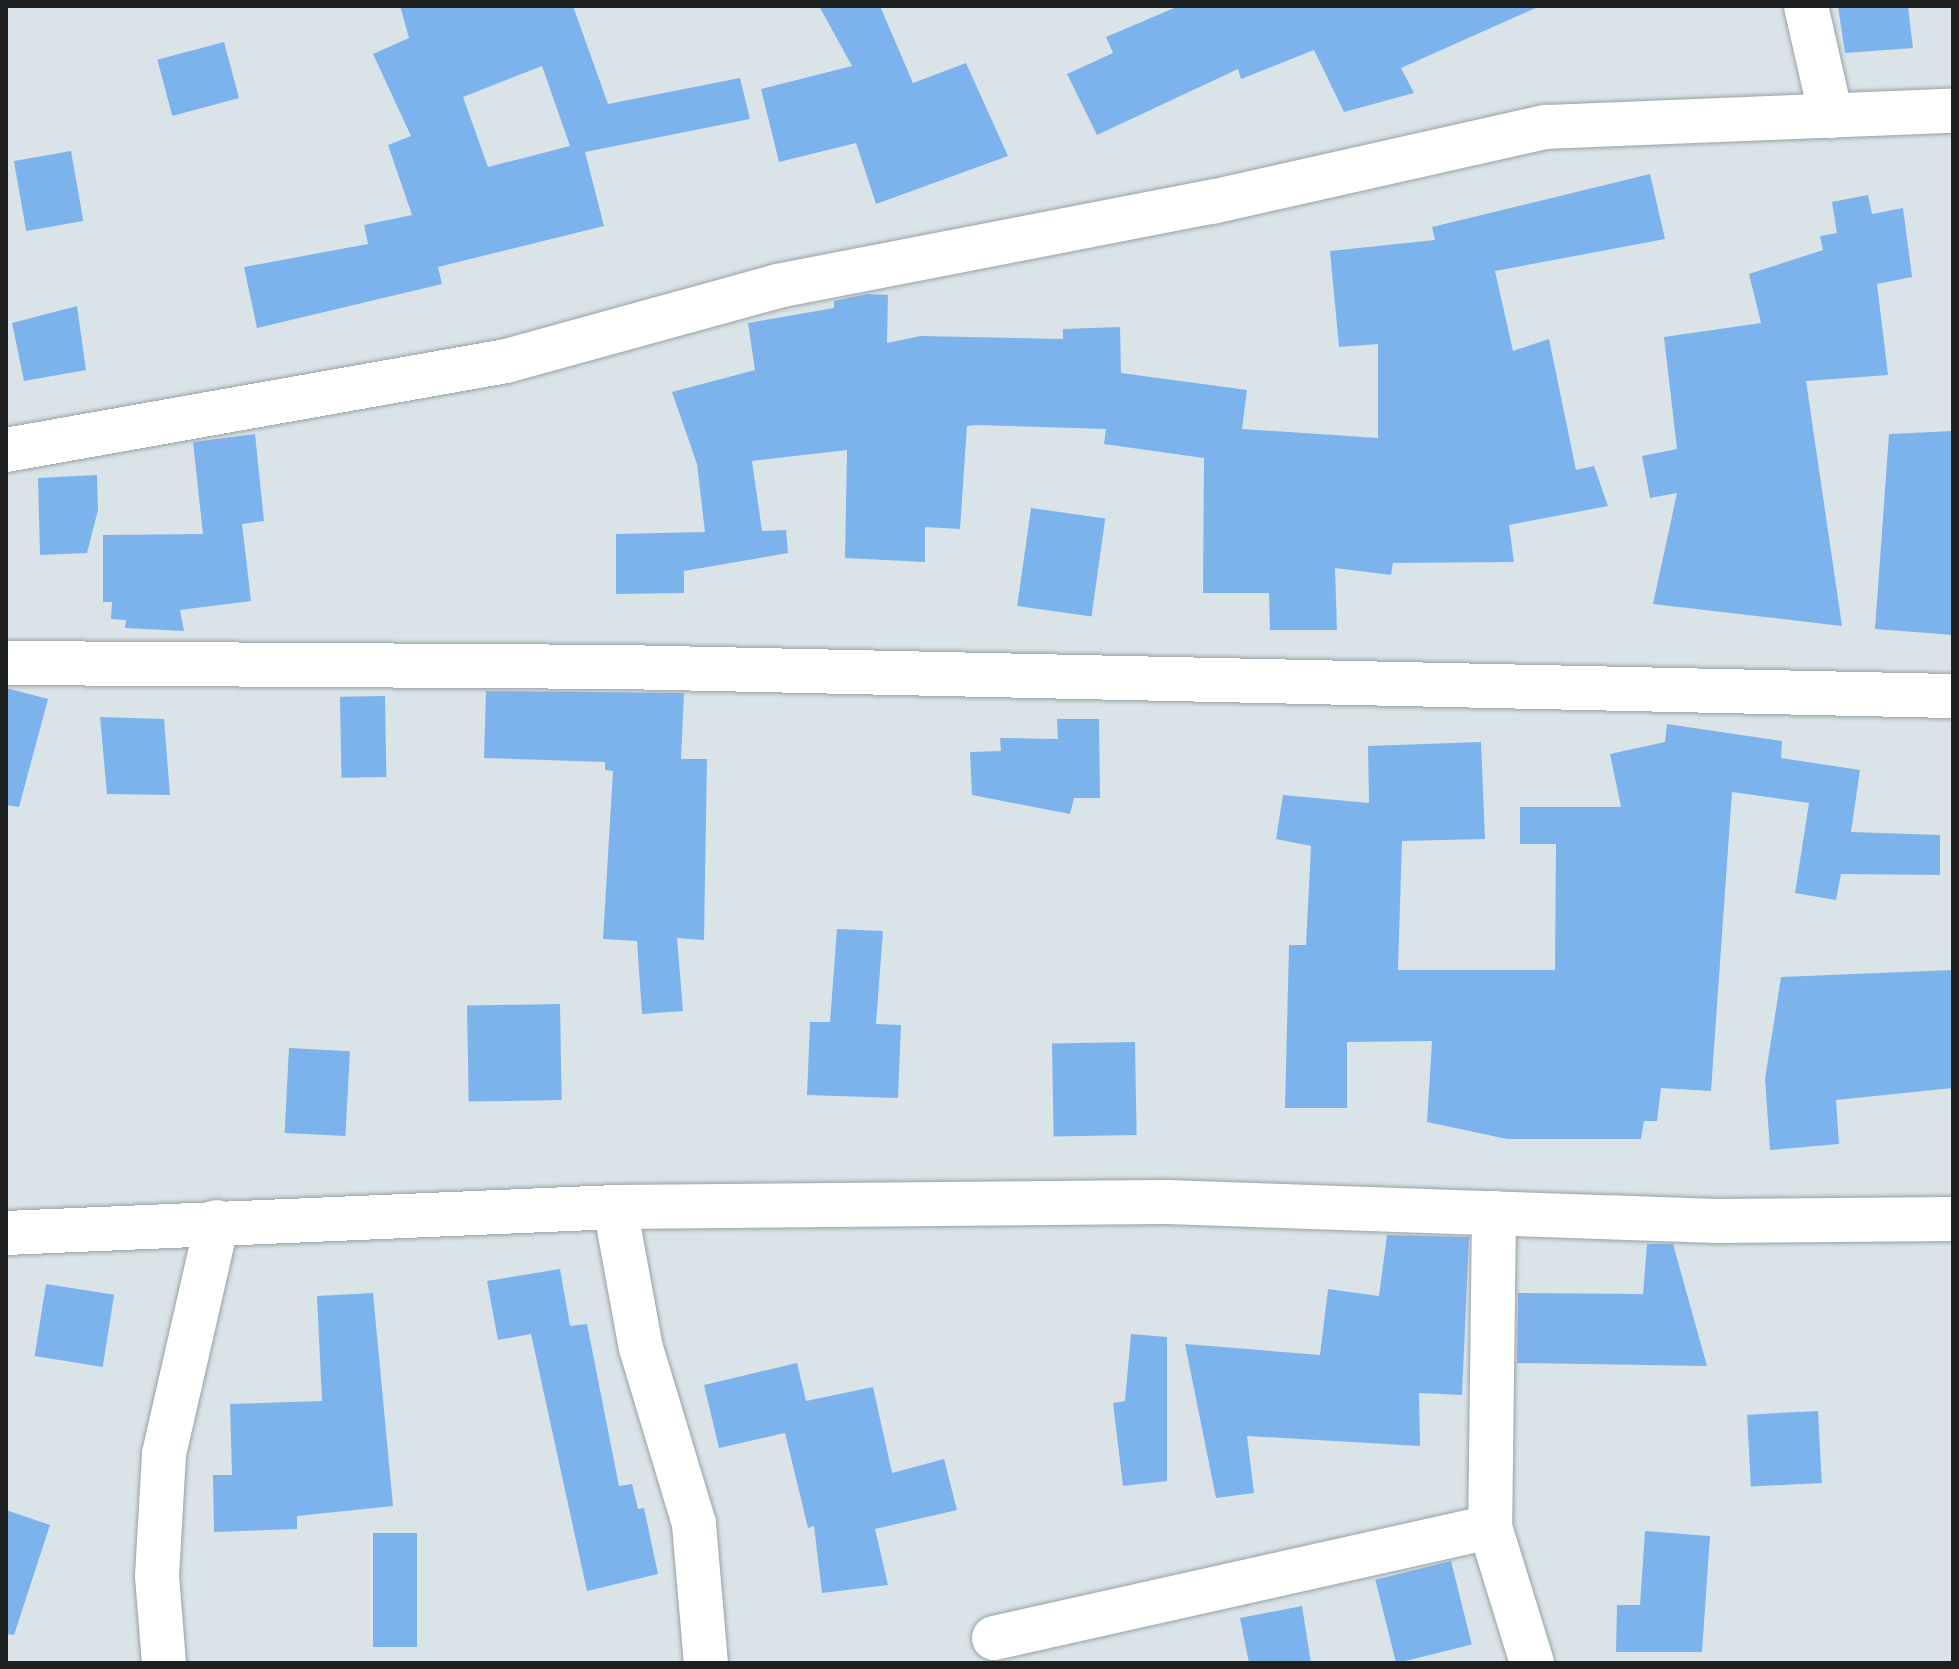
<!DOCTYPE html>
<style>
body{margin:0}
#map{position:relative;width:1959px;height:1669px;overflow:hidden;background:#dae4e8;font-family:Montserrat,sans-serif}
div>[style]{position:absolute}
.building>*{inset:0;background:#7db3ec;transform-origin:0 0}
.roads{filter:drop-shadow(0 0 2px #98a1a5) drop-shadow(0 0 2px #98a1a5)}
.minor>*{height:44px;margin:-22px;padding:0 22px;transform-origin:22px;border-radius:22px;background:#fff}
span{translate:-50% -50%;white-space:nowrap;text-align:center;line-height:1.15;-webkit-text-stroke:7px #e7f1f5;paint-order:stroke}
.frame{position:absolute;inset:0;border:8px solid #1c2021;pointer-events:none}
</style>
<div id="map">
<div class="building">
<i style="clip-path:polygon(evenodd,400px 6px,573px 6px,608px 104px,740px 78px,750px 119px,585px 152px,604px 226px,438px 267px,442px 284px,257px 328px,244px 267px,368px 244px,364px 225px,412px 215px,388px 145px,411px 136px,373px 54px,409px 38px,400px 6px,542px 66px,570px 146px,488px 167px,463px 97px,542px 66px)"></i>
<i style="clip-path:polygon(819px 6px,880px 6px,913px 83px,966px 63px,1008px 156px,876px 204px,856px 143px,779px 162px,761px 89px,852px 66px)"></i>
<i style="clip-path:polygon(1179px 6px,1540px 6px,1401px 68px,1414px 93px,1344px 112px,1314px 50px,1241px 79px,1238px 69px,1097px 135px,1067px 74px,1113px 53px,1106px 37px)"></i>
<i style="clip-path:polygon(1838px 6px,1908px 6px,1913px 48px,1845px 53px)"></i>
<i style="left:224px;top:42px;width:58px;height:69px;rotate:75deg"></i>
<i style="left:71px;top:151px;width:71px;height:58px;rotate:80deg"></i>
<i style="clip-path:polygon(1650px 174px,1665px 239px,1495px 271px,1513px 351px,1549px 339px,1576px 470px,1594px 466px,1608px 506px,1509px 525px,1514px 562px,1393px 563px,1391px 575px,1335px 568px,1337px 630px,1270px 630px,1269px 593px,1203px 593px,1204px 458px,1104px 444px,1106px 429px,976px 425px,967px 426px,960px 529px,925px 527px,925px 562px,845px 558px,847px 450px,752px 461px,762px 531px,786px 530px,788px 553px,684px 571px,684px 593px,616px 594px,616px 534px,705px 532px,697px 464px,672px 392px,755px 370px,748px 323px,834px 308px,834px 301px,867px 294px,888px 295px,887px 343px,920px 336px,1063px 339px,1063px 329px,1120px 327px,1121px 373px,1247px 390px,1242px 429px,1378px 438px,1378px 344px,1339px 347px,1330px 251px,1435px 240px,1432px 227px)"></i>
<i style="clip-path:polygon(1868px 195px,1872px 214px,1903px 208px,1912px 277px,1877px 284px,1888px 375px,1806px 381px,1842px 626px,1653px 604px,1677px 493px,1650px 498px,1642px 456px,1677px 449px,1664px 337px,1761px 323px,1749px 274px,1823px 250px,1820px 236px,1837px 233px,1832px 202px)"></i>
<i style="clip-path:polygon(77px 306px,86px 370px,24px 381px,12px 323px)"></i>
<i style="clip-path:polygon(1953px 431px,1953px 635px,1875px 629px,1889px 434px)"></i>
<i style="clip-path:polygon(255px 434px,264px 521px,242px 524px,251px 601px,180px 610px,184px 631px,125px 628px,126px 620px,111px 619px,112px 602px,103px 602px,103px 535px,203px 534px,193px 442px)"></i>
<i style="clip-path:polygon(97px 475px,98px 510px,87px 553px,40px 555px,38px 478px)"></i>
<i style="left:1031px;top:508px;width:75px;height:99px;rotate:8deg"></i>
<i style="clip-path:polygon(6px 688px,48px 699px,19px 807px,6px 805px)"></i>
<i style="clip-path:polygon(486px 691px,684px 693px,681px 759px,707px 759px,704px 940px,677px 938px,683px 1011px,642px 1014px,637px 941px,603px 939px,613px 771px,605px 770px,605px 762px,484px 758px)"></i>
<i style="left:385px;top:696px;width:81px;height:45px;rotate:89deg"></i>
<i style="clip-path:polygon(100px 717px,164px 719px,170px 795px,107px 794px)"></i>
<i style="clip-path:polygon(1057px 719px,1099px 719px,1100px 798px,1074px 798px,1070px 814px,972px 795px,970px 752px,1001px 751px,1000px 738px,1058px 739px)"></i>
<i style="clip-path:polygon(1667px 724px,1782px 741px,1781px 758px,1860px 770px,1851px 832px,1940px 835px,1940px 875px,1841px 874px,1836px 900px,1795px 893px,1809px 803px,1732px 792px,1711px 1091px,1661px 1088px,1657px 1121px,1644px 1121px,1641px 1139px,1507px 1139px,1427px 1122px,1432px 1041px,1347px 1042px,1347px 1108px,1285px 1108px,1289px 945px,1306px 945px,1311px 846px,1276px 839px,1283px 795px,1369px 803px,1368px 746px,1481px 742px,1485px 839px,1402px 841px,1398px 970px,1555px 970px,1556px 844px,1520px 844px,1520px 807px,1621px 807px,1610px 754px,1665px 742px)"></i>
<i style="clip-path:polygon(837px 929px,883px 931px,876px 1024px,901px 1025px,898px 1098px,807px 1095px,810px 1022px,830px 1022px)"></i>
<i style="clip-path:polygon(1953px 970px,1953px 1088px,1836px 1100px,1839px 1144px,1770px 1150px,1765px 1079px,1781px 977px)"></i>
<i style="left:560px;top:1004px;width:96px;height:93px;rotate:89deg"></i>
<i style="left:1135px;top:1042px;width:93px;height:83px;rotate:89deg"></i>
<i style="left:289px;top:1048px;width:61px;height:85px;rotate:3deg"></i>
<i style="clip-path:polygon(1387px 1235px,1469px 1237px,1462px 1395px,1419px 1393px,1420px 1446px,1247px 1436px,1254px 1493px,1216px 1498px,1185px 1344px,1320px 1355px,1328px 1289px,1379px 1296px)"></i>
<i style="clip-path:polygon(1647px 1244px,1673px 1244px,1707px 1366px,1517px 1363px,1518px 1293px,1643px 1294px)"></i>
<i style="clip-path:polygon(560px 1269px,570px 1326px,587px 1324px,619px 1486px,632px 1484px,638px 1509px,644px 1508px,658px 1574px,587px 1591px,531px 1334px,498px 1340px,487px 1281px)"></i>
<i style="left:46px;top:1284px;width:69px;height:73px;rotate:9deg"></i>
<i style="clip-path:polygon(373px 1293px,393px 1506px,297px 1516px,297px 1529px,214px 1532px,213px 1475px,232px 1475px,230px 1404px,322px 1401px,317px 1296px)"></i>
<i style="clip-path:polygon(1131px 1334px,1167px 1337px,1167px 1481px,1123px 1486px,1113px 1403px,1125px 1401px)"></i>
<i style="clip-path:polygon(797px 1363px,806px 1401px,873px 1387px,892px 1473px,944px 1459px,957px 1510px,875px 1529px,888px 1585px,822px 1593px,814px 1526px,808px 1528px,785px 1433px,719px 1448px,704px 1385px)"></i>
<i style="left:1818px;top:1411px;width:72px;height:71px;rotate:87deg"></i>
<i style="clip-path:polygon(6px 1510px,50px 1525px,14px 1635px,6px 1634px)"></i>
<i style="clip-path:polygon(1645px 1531px,1710px 1536px,1702px 1652px,1616px 1652px,1617px 1605px,1640px 1605px)"></i>
<i style="left:373px;top:1533px;width:44px;height:114px"></i>
<i style="left:1451px;top:1561px;width:86px;height:78px;rotate:76deg"></i>
<i style="clip-path:polygon(1302px 1606px,1311px 1663px,1249px 1663px,1240px 1618px)"></i>
</div>
<div class="roads">
<div class="minor">
<i style="left:1806px;top:6px;width:113px;rotate:77.2deg"></i>
<i style="left:6px;top:450px;width:508px;rotate:-10.09deg"></i>
<i style="left:506px;top:361px;width:282px;rotate:-15.4deg"></i>
<i style="left:778px;top:286px;width:442px;rotate:-11deg"></i>
<i style="left:1212px;top:202px;width:342px;rotate:-12.7deg"></i>
<i style="left:1546px;top:127px;width:407px;rotate:-2.3deg"></i>
<i style="left:6px;top:663px;width:615px;rotate:0.37deg"></i>
<i style="left:621px;top:667px;width:1332px;rotate:1.25deg"></i>
<i style="left:615px;top:1207px;width:143px;rotate:79.6deg"></i>
<i style="left:641px;top:1348px;width:184px;rotate:73.2deg"></i>
<i style="left:694px;top:1524px;width:140px;rotate:85.1deg"></i>
<i style="left:1494px;top:1213px;width:314px;rotate:90.7deg"></i>
<i style="left:1490px;top:1527px;width:142px;rotate:72.8deg"></i>
<i style="left:6px;top:1233px;width:610px;rotate:-2.44deg"></i>
<i style="left:615px;top:1207px;width:552px;rotate:-0.52deg"></i>
<i style="left:1167px;top:1202px;width:550px;rotate:1.98deg"></i>
<i style="left:1717px;top:1221px;width:236px;rotate:-0.5deg"></i>
<i style="left:994px;top:1638px;width:508px;rotate:-12.61deg"></i>
<i style="left:164px;top:1663px;width:87px;rotate:-94.6deg"></i>
<i style="left:157px;top:1576px;width:122px;rotate:-86.7deg"></i>
<i style="left:164px;top:1454px;width:238px;rotate:-77.1deg"></i>
</div>
</div>
<div class="frame"></div>
</div>
